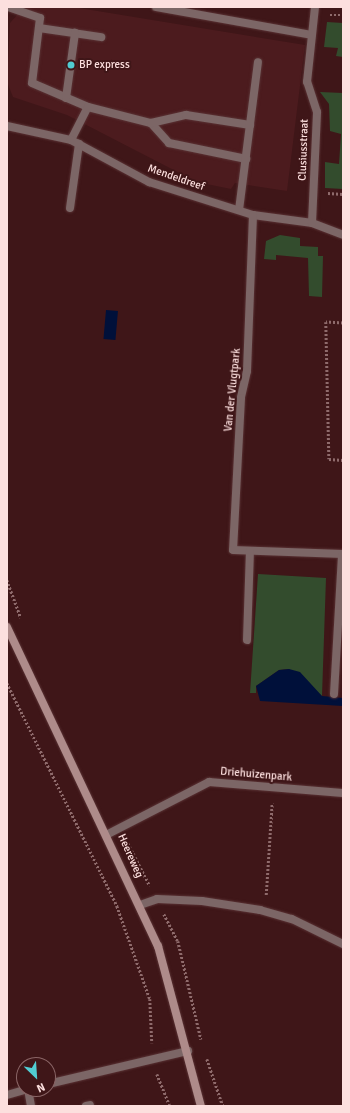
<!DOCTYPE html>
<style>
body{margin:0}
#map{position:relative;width:350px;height:1113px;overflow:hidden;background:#3f1618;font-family:Signika,sans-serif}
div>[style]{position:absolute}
.built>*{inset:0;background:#4c1b1e}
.green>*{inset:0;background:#334c2d}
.water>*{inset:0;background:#00103a;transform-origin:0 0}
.path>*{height:2.5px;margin-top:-1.25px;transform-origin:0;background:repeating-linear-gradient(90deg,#8f6b6c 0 2px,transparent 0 4px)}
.roads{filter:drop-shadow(0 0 1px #593234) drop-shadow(0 0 1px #593234)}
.service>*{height:8px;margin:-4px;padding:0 4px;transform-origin:4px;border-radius:4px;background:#7c6666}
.minor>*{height:8px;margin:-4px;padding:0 4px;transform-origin:4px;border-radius:4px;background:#7c6666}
.secondary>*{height:8px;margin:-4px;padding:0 4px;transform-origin:4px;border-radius:4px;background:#ae8b8a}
.dots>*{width:11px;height:11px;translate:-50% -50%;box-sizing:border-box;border:2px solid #3f1618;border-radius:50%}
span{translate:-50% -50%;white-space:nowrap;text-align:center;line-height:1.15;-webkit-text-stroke:4px #3f1618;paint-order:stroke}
.poi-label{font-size:11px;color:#fcdfde}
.left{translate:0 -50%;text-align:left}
.street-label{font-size:11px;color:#fcdfde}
.frame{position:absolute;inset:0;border:8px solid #fcdfde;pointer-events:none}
.north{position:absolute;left:16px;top:1057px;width:40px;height:40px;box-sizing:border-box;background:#3f1618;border:1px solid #8b6667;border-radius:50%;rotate:155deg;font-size:11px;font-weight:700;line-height:16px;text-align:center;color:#fcdfde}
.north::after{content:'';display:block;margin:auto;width:14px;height:18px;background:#51ccd2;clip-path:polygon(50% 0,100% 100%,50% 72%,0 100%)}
</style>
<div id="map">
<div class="built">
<i style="clip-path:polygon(24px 7px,73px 7px,305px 45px,287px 191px,235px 183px,231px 189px,197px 182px,67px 115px,13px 97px,7px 82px,10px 23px)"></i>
</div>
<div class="green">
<i style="clip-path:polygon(327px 22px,343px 23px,343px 57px,336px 56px,338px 48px,324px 47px)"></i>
<i style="clip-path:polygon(320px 92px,343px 93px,343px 189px,325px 188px,325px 162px,339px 164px,341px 134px,330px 131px,329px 104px)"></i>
<i style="clip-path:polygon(280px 235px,300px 238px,300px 246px,318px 247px,318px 256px,323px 256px,322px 297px,309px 296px,308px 258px,276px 255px,276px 260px,264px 259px,266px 241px)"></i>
<i style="clip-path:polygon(258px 574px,326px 578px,322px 696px,289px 669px,279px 670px,256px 686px,256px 693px,250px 693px)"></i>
</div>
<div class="water">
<i style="left:106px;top:310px;width:12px;height:29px;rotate:5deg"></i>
<i style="clip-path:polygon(289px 669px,300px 672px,322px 696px,343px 698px,343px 706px,260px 701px,256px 686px,279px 670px)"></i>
</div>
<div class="path">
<i style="left:330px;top:15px;width:13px"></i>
<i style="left:328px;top:193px;width:15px;rotate:4deg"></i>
<i style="left:343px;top:323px;width:17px;rotate:-177deg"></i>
<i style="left:326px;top:322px;width:137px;rotate:88.7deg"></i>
<i style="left:329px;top:459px;width:14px;rotate:4deg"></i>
<i style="left:7px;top:580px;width:40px;rotate:69.8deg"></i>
<i style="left:7px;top:683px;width:249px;rotate:63.7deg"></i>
<i style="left:117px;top:906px;width:99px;rotate:70.5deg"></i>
<i style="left:150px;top:999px;width:44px;rotate:87.4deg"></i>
<i style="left:128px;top:843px;width:48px;rotate:62.9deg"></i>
<i style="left:266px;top:895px;width:92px;rotate:-86.3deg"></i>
<i style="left:164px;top:914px;width:30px;rotate:63deg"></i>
<i style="left:178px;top:941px;width:101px;rotate:76.8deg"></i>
<i style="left:207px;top:1059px;width:50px;rotate:71.2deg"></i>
<i style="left:157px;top:1074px;width:35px;rotate:68deg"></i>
</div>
<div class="roads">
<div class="service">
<i style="left:8px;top:7px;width:34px;rotate:19deg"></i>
<i style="left:40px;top:18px;width:65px;rotate:97deg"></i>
<i style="left:32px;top:83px;width:61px;rotate:23.2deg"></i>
<i style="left:39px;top:28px;width:63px;rotate:8.3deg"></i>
<i style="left:66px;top:98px;width:66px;rotate:-82.1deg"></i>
<i style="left:151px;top:123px;width:27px;rotate:48deg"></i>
<i style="left:169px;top:143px;width:79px;rotate:11.7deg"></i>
<i style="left:71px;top:140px;width:37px;rotate:-63deg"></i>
<i style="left:88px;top:107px;width:65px;rotate:14.3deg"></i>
<i style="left:151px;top:123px;width:36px;rotate:-13deg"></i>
<i style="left:186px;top:115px;width:65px;rotate:8.9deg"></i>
<i style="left:70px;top:208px;width:65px;rotate:-82deg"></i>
<i style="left:239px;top:210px;width:149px;rotate:-82.7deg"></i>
<i style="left:86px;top:1106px;width:4px;rotate:-14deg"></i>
</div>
<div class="minor">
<i style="left:156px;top:7px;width:158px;rotate:10.2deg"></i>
<i style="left:7px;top:126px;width:66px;rotate:12.3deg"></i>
<i style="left:71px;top:140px;width:89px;rotate:28.3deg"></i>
<i style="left:149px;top:182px;width:109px;rotate:17.6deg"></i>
<i style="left:253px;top:215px;width:60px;rotate:7.7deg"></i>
<i style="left:312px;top:223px;width:33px;rotate:21deg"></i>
<i style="left:253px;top:215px;width:156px;rotate:92.2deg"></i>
<i style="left:247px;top:371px;width:28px;rotate:103deg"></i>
<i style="left:241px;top:398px;width:152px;rotate:93deg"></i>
<i style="left:233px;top:550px;width:110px;rotate:2.1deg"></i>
<i style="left:312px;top:223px;width:111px;rotate:-87.4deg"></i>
<i style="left:317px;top:112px;width:32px;rotate:-108deg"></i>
<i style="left:307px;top:82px;width:75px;rotate:-83.9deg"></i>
<i style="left:247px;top:640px;width:89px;rotate:-88.1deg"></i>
<i style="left:334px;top:694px;width:140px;rotate:-86.7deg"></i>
<i style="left:108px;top:834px;width:114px;rotate:-27.2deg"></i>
<i style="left:209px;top:782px;width:134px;rotate:4.7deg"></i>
<i style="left:140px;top:905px;width:18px;rotate:-19deg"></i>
<i style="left:157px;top:899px;width:45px;rotate:2.5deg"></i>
<i style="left:202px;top:901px;width:59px;rotate:8.8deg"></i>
<i style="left:260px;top:910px;width:33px;rotate:16deg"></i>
<i style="left:292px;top:919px;width:57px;rotate:26.1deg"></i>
<i style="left:48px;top:1084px;width:144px;rotate:-13.3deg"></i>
<i style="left:28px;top:1089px;width:17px;rotate:80deg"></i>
<i style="left:7px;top:1095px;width:22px;rotate:-16deg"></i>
</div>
<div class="secondary">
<i style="left:7px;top:627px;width:353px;rotate:64.7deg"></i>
<i style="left:158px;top:946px;width:166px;rotate:75deg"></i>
</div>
</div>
<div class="dots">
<i style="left:71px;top:65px;background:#51ccd2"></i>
</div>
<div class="poi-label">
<span class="left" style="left:79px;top:65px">BP express</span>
</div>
<div class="street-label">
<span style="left:304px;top:150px;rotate:-88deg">Clusiusstraat</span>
<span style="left:176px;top:178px;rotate:19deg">Mendeldreef</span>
<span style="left:233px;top:390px;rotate:-84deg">Van der Vlugtpark</span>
<span style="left:256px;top:775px;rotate:5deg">Driehuizenpark</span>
<span style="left:130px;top:856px;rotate:66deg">Heereweg</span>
</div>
<div class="frame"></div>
<div class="north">N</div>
</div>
